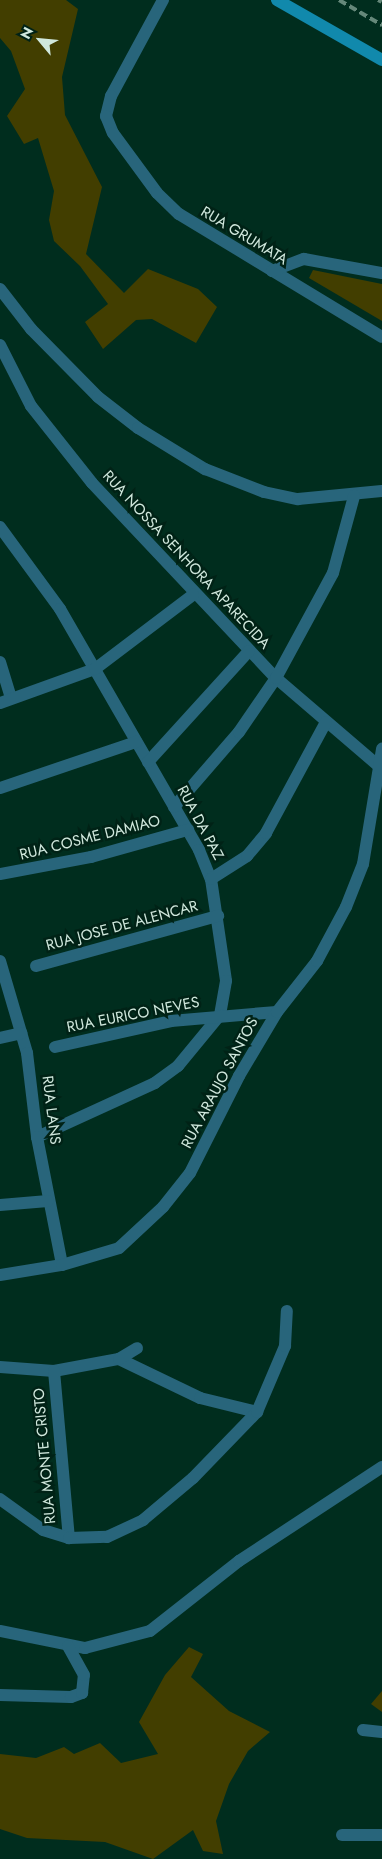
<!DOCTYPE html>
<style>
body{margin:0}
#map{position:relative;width:382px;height:1859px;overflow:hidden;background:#002d1e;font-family:Jost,sans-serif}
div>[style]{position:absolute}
.green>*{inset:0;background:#423e00}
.minor>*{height:12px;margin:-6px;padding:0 6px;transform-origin:6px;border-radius:6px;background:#28657b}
.secondary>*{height:12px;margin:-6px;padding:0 6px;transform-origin:6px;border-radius:6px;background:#1189ac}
.rail>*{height:4px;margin-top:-2px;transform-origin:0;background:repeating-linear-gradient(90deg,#65887a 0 8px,transparent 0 12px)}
span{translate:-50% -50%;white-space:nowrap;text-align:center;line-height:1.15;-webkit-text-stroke:5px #002216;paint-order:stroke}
.street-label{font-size:15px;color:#d0e8dd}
.north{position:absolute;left:15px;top:15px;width:50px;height:50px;-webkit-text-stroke:4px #002216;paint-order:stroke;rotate:298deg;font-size:14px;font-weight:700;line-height:20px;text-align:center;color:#d0e8dd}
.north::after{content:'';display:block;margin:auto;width:18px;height:22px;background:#d0e8dd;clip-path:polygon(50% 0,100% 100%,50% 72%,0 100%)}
</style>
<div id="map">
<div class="green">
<i style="clip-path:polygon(0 0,66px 0,78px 9px,62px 77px,65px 115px,102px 187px,86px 254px,124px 293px,148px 269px,198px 289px,217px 307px,196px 343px,152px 319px,136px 320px,103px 349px,85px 322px,108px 304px,80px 266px,54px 241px,49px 220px,54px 191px,38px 138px,24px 144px,7px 116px,25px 89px,11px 51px,0 38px)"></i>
<i style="clip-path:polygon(313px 270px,382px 284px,382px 321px,309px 278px)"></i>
<i style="clip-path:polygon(189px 1647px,203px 1654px,191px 1677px,229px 1711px,270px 1732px,248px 1751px,229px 1784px,216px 1821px,223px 1854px,203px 1851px,193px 1830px,153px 1859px,105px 1842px,27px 1838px,0 1829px,0 1754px,36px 1758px,64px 1747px,74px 1754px,100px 1743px,121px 1763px,158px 1754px,139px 1722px,165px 1675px)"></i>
<i style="clip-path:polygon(382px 1691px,382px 1712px,371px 1704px)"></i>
</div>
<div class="minor">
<i style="left:163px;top:0;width:109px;rotate:118.4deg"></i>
<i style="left:111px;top:96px;width:21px;rotate:104deg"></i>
<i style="left:106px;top:116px;width:18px;rotate:68deg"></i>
<i style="left:113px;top:133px;width:74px;rotate:53.7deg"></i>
<i style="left:157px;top:193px;width:30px;rotate:44deg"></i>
<i style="left:179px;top:214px;width:237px;rotate:31.2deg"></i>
<i style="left:272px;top:271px;width:34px;rotate:-21deg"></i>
<i style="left:304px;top:259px;width:79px;rotate:10.2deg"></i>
<i style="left:0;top:289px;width:51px;rotate:52.2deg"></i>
<i style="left:31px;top:329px;width:95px;rotate:45.4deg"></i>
<i style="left:98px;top:397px;width:51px;rotate:37.8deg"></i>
<i style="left:138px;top:428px;width:79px;rotate:31.5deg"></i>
<i style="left:205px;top:469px;width:63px;rotate:21.3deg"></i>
<i style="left:264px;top:492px;width:35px;rotate:12deg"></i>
<i style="left:298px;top:499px;width:84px;rotate:-5.4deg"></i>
<i style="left:0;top:345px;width:68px;rotate:63.1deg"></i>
<i style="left:31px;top:406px;width:98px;rotate:51.6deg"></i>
<i style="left:92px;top:483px;width:268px;rotate:46.7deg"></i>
<i style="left:276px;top:678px;width:140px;rotate:40.6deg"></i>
<i style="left:0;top:527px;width:102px;rotate:53.8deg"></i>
<i style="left:60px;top:609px;width:278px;rotate:60deg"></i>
<i style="left:199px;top:850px;width:31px;rotate:68deg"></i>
<i style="left:211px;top:879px;width:103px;rotate:81.6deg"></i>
<i style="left:226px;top:981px;width:35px;rotate:100deg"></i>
<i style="left:220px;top:1015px;width:66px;rotate:129.5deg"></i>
<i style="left:178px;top:1066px;width:29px;rotate:144deg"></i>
<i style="left:155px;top:1083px;width:130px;rotate:155.4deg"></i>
<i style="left:0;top:662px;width:38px;rotate:73deg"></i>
<i style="left:0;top:703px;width:101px;rotate:-19.7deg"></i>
<i style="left:95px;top:669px;width:123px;rotate:-37.1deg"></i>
<i style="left:148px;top:762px;width:150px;rotate:-47.7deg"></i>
<i style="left:0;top:788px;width:144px;rotate:-18.7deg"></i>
<i style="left:174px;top:807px;width:99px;rotate:-49.1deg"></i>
<i style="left:239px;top:732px;width:65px;rotate:-55.6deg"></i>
<i style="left:276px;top:678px;width:119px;rotate:-61.5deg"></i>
<i style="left:333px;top:573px;width:80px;rotate:-74.7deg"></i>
<i style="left:0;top:874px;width:93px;rotate:-10.6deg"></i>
<i style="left:91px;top:857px;width:101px;rotate:-15.6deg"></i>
<i style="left:211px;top:879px;width:43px;rotate:-32.6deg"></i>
<i style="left:247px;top:856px;width:30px;rotate:-50deg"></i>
<i style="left:266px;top:833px;width:126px;rotate:-61.6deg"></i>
<i style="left:0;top:961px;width:96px;rotate:73.6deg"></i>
<i style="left:27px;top:1053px;width:85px;rotate:83.2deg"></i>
<i style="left:37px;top:1137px;width:130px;rotate:78.9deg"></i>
<i style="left:36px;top:966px;width:189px;rotate:-15.4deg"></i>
<i style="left:0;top:1038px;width:22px;rotate:-13deg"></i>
<i style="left:55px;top:1047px;width:119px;rotate:-12.6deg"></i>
<i style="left:171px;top:1021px;width:106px;rotate:-4.9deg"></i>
<i style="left:0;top:1205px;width:48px;rotate:-4.8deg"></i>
<i style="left:0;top:1275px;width:63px;rotate:-9.2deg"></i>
<i style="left:62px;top:1265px;width:59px;rotate:-16.6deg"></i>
<i style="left:119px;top:1248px;width:60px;rotate:-43deg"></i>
<i style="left:163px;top:1207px;width:43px;rotate:-51.5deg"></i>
<i style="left:190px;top:1173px;width:109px;rotate:-63.2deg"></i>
<i style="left:239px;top:1076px;width:74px;rotate:-59.3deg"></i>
<i style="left:277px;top:1012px;width:65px;rotate:-51.9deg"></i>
<i style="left:317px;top:961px;width:61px;rotate:-61.8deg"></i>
<i style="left:346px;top:907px;width:46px;rotate:-68.4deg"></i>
<i style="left:363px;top:864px;width:117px;rotate:-80.6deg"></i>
<i style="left:119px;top:1359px;width:90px;rotate:25.7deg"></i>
<i style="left:200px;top:1398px;width:59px;rotate:13.8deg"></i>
<i style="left:0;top:1367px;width:54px;rotate:4.2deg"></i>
<i style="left:54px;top:1371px;width:66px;rotate:-10.5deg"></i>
<i style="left:119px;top:1359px;width:21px;rotate:-31deg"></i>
<i style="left:54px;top:1371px;width:168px;rotate:84.9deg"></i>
<i style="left:0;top:1499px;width:53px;rotate:35.8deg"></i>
<i style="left:43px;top:1530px;width:27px;rotate:17deg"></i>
<i style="left:69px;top:1538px;width:38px;rotate:-2deg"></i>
<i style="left:107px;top:1537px;width:40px;rotate:-25deg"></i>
<i style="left:143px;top:1520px;width:65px;rotate:-40deg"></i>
<i style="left:193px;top:1478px;width:92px;rotate:-45.9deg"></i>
<i style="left:257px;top:1412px;width:72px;rotate:-67deg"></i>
<i style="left:285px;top:1346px;width:35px;rotate:-87deg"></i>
<i style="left:0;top:1631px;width:87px;rotate:11.3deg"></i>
<i style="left:85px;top:1648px;width:67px;rotate:-14.7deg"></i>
<i style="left:150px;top:1631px;width:113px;rotate:-38.2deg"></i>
<i style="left:239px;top:1561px;width:171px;rotate:-33.3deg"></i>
<i style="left:0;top:1695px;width:71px;rotate:1.6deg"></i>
<i style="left:71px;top:1697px;width:12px;rotate:-20deg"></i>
<i style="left:82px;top:1693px;width:18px;rotate:-84deg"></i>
<i style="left:84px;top:1675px;width:33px;rotate:-119deg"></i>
<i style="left:363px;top:1730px;width:19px;rotate:6deg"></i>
<i style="left:342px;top:1835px;width:40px"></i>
</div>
<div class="secondary">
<i style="left:277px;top:0;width:121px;rotate:29.7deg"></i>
</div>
<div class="rail">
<i style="left:339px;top:0;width:50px;rotate:30.2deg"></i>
<i style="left:378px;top:0;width:4px;rotate:27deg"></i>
</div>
<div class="street-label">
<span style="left:244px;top:236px;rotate:31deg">RUA GRUMATA</span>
<span style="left:186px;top:560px;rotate:47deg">RUA NOSSA SENHORA APARECIDA</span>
<span style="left:200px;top:823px;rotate:62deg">RUA DA PAZ</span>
<span style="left:90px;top:838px;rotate:-14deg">RUA COSME DAMIAO</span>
<span style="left:122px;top:926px;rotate:-15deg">RUA JOSE DE ALENCAR</span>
<span style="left:133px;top:1015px;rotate:-11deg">RUA EURICO NEVES</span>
<span style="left:220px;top:1083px;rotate:-62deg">RUA ARAUJO SANTOS</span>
<span style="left:51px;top:1110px;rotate:83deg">RUA LANS</span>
<span style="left:45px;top:1456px;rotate:-95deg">RUA MONTE CRISTO</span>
</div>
<div class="north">N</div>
</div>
